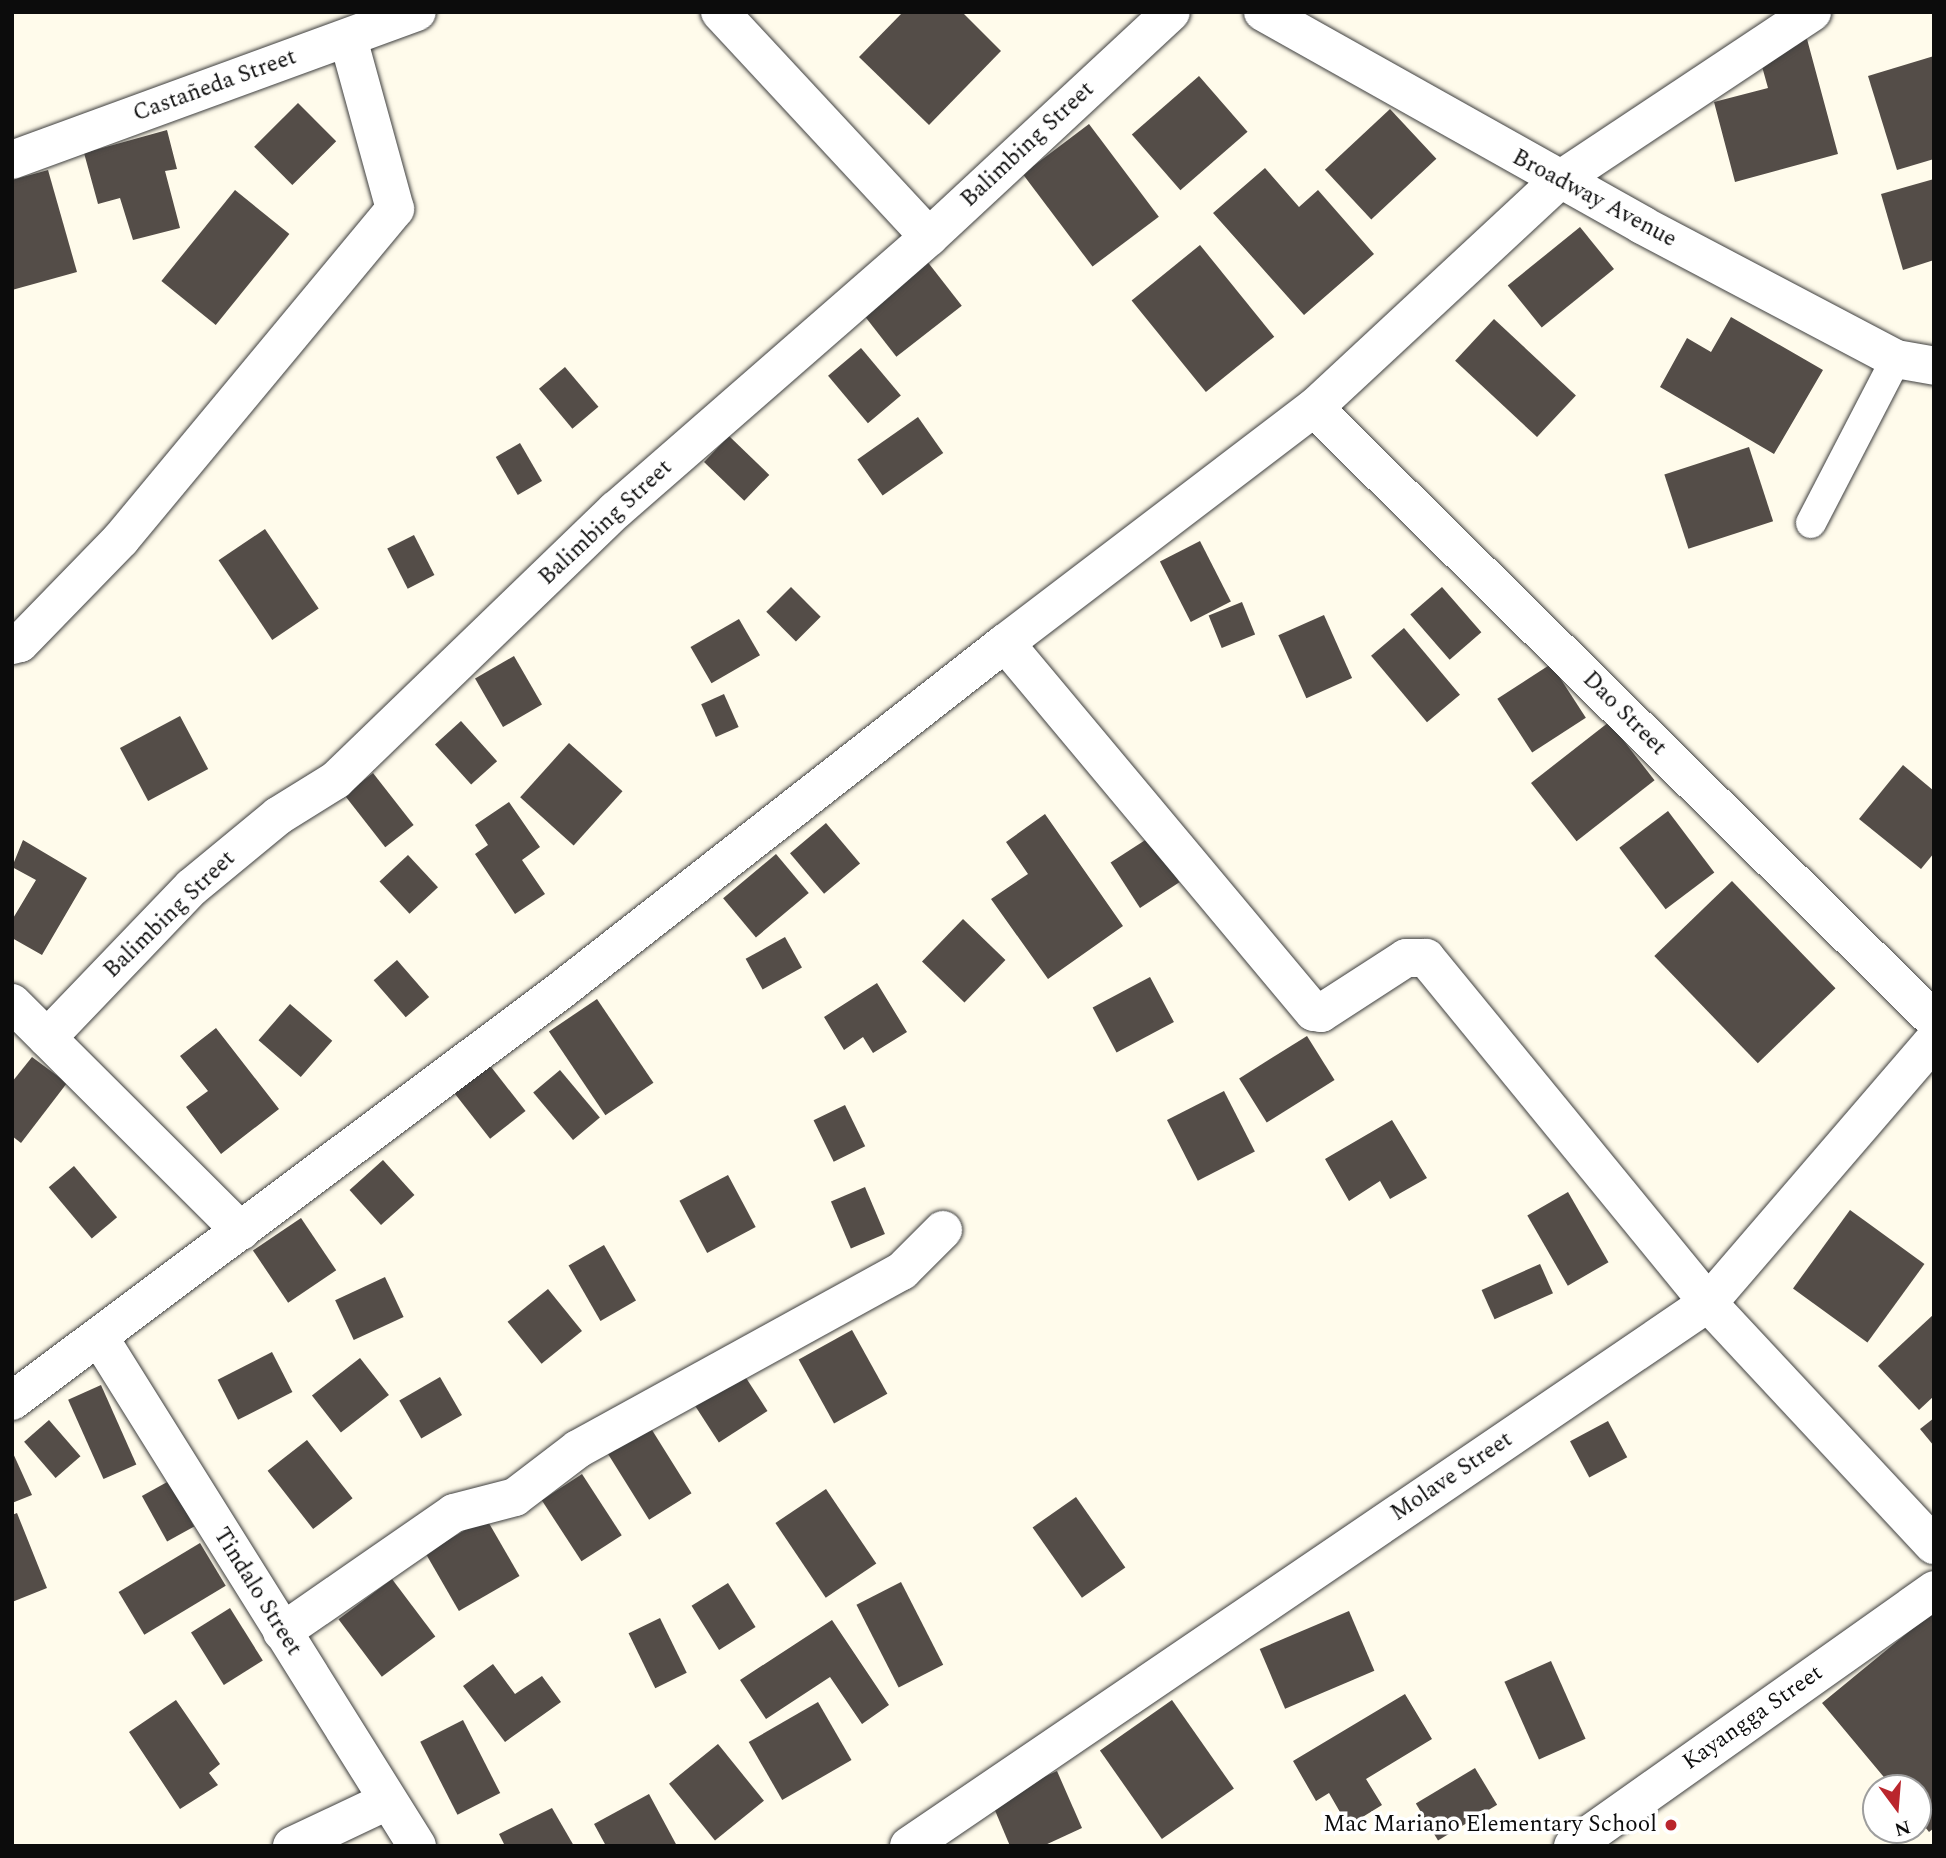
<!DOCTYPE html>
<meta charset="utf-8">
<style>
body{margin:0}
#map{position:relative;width:1946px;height:1858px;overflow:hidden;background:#fffbeb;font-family:Spectral,serif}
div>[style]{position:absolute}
.building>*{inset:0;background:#544d48;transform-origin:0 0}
.roads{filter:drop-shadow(0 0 2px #3f3f3f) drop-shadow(0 0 2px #3f3f3f)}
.lane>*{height:30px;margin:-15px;padding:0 15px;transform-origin:15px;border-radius:15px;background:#fff}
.street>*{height:38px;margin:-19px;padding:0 19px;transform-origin:19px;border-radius:19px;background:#fff}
.dots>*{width:19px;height:19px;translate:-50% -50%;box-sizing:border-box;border:4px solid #fff;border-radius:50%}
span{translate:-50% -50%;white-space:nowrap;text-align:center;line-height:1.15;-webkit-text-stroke:7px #fff;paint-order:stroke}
.street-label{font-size:23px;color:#0c0c0c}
.poi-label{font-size:23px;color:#0c0c0c}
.right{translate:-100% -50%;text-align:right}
.frame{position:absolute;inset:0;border:14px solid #0c0c0c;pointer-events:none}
.north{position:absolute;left:1862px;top:1774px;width:70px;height:70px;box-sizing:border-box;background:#fff;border:2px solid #9e9e9e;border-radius:50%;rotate:164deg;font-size:19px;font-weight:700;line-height:28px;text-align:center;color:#0c0c0c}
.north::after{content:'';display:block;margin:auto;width:24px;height:32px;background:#ba262d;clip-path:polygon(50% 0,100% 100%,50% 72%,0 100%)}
</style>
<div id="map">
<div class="building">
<i style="clip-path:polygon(903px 12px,962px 12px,1001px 51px,929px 125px,859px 57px)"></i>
<i style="clip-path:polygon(1807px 39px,1838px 154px,1735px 182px,1714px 102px,1768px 88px,1758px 52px)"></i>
<i style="clip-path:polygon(1934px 56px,1934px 159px,1897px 170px,1868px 76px)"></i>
<i style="left:1199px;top:76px;width:74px;height:89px;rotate:49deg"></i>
<i style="left:298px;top:103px;width:54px;height:62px;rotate:45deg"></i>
<i style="left:1390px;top:109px;width:68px;height:89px;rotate:47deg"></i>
<i style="left:1089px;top:124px;width:116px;height:83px;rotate:53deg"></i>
<i style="clip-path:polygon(167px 130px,177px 169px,165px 171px,180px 228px,133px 240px,120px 198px,98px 204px,84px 153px)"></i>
<i style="clip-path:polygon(1265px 168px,1299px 207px,1318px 190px,1374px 254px,1304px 315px,1213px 213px)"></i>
<i style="clip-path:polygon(48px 170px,77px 272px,12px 290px,12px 180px)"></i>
<i style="clip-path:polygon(1934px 179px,1934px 260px,1903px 270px,1881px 194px)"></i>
<i style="left:235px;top:190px;width:70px;height:117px;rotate:39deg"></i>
<i style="left:1580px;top:227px;width:54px;height:93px;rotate:51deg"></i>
<i style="left:1200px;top:245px;width:118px;height:88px;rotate:51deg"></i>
<i style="left:923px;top:256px;width:63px;height:83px;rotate:52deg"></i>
<i style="clip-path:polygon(1731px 317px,1823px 370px,1774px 454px,1660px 387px,1687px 338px,1711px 352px)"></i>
<i style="left:1494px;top:319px;width:112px;height:57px;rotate:43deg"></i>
<i style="left:861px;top:348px;width:62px;height:43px;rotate:50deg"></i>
<i style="left:565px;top:367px;width:52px;height:34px;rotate:50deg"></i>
<i style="left:918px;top:417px;width:44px;height:74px;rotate:55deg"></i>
<i style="left:729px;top:436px;width:56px;height:36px;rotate:44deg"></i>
<i style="left:520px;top:443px;width:44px;height:28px;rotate:60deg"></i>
<i style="left:1749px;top:447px;width:78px;height:89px;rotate:72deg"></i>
<i style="left:265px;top:529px;width:96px;height:56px;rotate:56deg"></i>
<i style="left:414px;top:535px;width:45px;height:30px;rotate:63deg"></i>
<i style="left:1200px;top:541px;width:68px;height:45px;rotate:63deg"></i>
<i style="left:791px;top:587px;width:42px;height:35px;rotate:45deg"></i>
<i style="left:1442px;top:587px;width:60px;height:42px;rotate:49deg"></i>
<i style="left:1242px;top:602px;width:35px;height:36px;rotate:68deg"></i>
<i style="left:1324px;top:615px;width:69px;height:50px;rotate:66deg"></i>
<i style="left:739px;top:619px;width:42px;height:56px;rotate:60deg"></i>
<i style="left:1404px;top:628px;width:87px;height:43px;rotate:50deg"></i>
<i style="left:514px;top:656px;width:56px;height:45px;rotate:60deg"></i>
<i style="left:1551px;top:664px;width:64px;height:64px;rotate:57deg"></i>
<i style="left:724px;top:694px;width:36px;height:25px;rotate:66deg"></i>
<i style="left:180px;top:716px;width:60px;height:68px;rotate:62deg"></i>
<i style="left:461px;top:721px;width:54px;height:35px;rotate:48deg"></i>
<i style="left:1609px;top:722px;width:74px;height:99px;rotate:52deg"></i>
<i style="left:569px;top:743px;width:72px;height:73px;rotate:42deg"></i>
<i style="clip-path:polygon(1903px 765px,1934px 791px,1934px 853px,1921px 869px,1859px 819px)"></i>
<i style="left:373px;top:773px;width:66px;height:36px;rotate:52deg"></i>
<i style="clip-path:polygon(509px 802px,540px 847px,522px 860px,545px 894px,515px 914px,475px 854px,488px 845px,475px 825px)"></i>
<i style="left:1668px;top:811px;width:77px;height:61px;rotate:53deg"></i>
<i style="clip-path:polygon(1045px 814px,1123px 926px,1048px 979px,991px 899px,1028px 874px,1006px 842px)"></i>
<i style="left:826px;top:823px;width:53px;height:47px;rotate:50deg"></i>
<i style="left:1150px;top:837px;width:54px;height:47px;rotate:57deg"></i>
<i style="clip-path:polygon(23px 840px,87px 878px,42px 955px,12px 938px,12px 920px,36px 880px,12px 867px)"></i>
<i style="left:776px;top:854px;width:51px;height:69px;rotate:50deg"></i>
<i style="left:408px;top:855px;width:44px;height:39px;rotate:47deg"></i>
<i style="left:1732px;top:881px;width:149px;height:108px;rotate:46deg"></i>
<i style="left:963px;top:919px;width:59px;height:59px;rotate:44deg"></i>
<i style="left:785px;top:937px;width:35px;height:45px;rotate:61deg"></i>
<i style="left:397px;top:960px;width:49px;height:31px;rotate:49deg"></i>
<i style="left:1150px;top:977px;width:51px;height:65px;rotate:62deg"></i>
<i style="clip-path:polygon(877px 983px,907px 1032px,873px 1053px,863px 1037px,844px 1050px,824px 1017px)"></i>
<i style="left:597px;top:999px;width:101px;height:58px;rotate:56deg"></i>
<i style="left:290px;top:1004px;width:56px;height:48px;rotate:41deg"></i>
<i style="clip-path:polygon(216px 1028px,279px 1109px,221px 1154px,186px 1107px,208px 1091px,180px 1056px)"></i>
<i style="left:1307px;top:1036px;width:52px;height:80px;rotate:58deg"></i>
<i style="clip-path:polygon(32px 1057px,67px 1083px,21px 1143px,12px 1136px,12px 1082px)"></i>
<i style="left:488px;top:1063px;width:61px;height:45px;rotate:52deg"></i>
<i style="left:560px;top:1070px;width:62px;height:35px;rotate:50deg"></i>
<i style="left:1224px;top:1091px;width:68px;height:64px;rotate:63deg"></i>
<i style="left:845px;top:1105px;width:46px;height:35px;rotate:64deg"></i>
<i style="clip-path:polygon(1392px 1120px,1427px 1178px,1390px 1199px,1380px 1181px,1349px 1201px,1325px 1159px)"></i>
<i style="left:383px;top:1160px;width:47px;height:45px;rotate:48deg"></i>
<i style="left:74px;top:1166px;width:67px;height:33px;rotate:50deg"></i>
<i style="left:728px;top:1175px;width:59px;height:55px;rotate:62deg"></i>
<i style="left:865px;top:1187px;width:51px;height:37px;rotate:67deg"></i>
<i style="left:1568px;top:1192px;width:81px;height:47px;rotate:60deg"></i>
<i style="left:1850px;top:1210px;width:92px;height:97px;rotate:36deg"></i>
<i style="left:301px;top:1218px;width:63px;height:58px;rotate:56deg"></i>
<i style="left:604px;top:1245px;width:64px;height:41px;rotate:60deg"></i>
<i style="left:1540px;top:1264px;width:32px;height:64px;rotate:66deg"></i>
<i style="left:385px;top:1277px;width:44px;height:55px;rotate:65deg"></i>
<i style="left:548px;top:1289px;width:54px;height:52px;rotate:51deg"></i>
<i style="clip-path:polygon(1934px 1314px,1934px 1396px,1919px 1410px,1878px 1366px)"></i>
<i style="left:852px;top:1330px;width:73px;height:61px;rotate:61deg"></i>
<i style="left:272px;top:1352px;width:45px;height:61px;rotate:63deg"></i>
<i style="left:360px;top:1358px;width:47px;height:61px;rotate:52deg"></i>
<i style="left:737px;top:1364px;width:56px;height:58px;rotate:57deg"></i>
<i style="left:440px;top:1377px;width:44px;height:47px;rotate:60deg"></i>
<i style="left:101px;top:1385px;width:87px;height:36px;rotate:66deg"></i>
<i style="clip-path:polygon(1934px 1418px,1934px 1446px,1920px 1429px)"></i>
<i style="left:49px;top:1420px;width:48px;height:33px;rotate:49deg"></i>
<i style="left:1608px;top:1421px;width:41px;height:43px;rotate:62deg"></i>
<i style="left:647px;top:1422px;width:84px;height:50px;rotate:58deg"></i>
<i style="left:307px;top:1440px;width:74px;height:50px;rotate:52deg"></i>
<i style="clip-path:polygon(12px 1451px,32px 1495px,12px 1503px)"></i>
<i style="left:582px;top:1474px;width:73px;height:48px;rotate:57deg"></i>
<i style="left:169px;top:1481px;width:52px;height:31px;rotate:61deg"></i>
<i style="left:826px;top:1489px;width:90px;height:61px;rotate:56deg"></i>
<i style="left:1076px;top:1497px;width:86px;height:53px;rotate:55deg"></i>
<i style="clip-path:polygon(17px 1513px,47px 1588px,12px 1602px,12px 1515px)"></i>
<i style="left:486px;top:1518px;width:67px;height:70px;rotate:60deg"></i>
<i style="left:200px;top:1543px;width:50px;height:95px;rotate:59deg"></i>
<i style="left:392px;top:1579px;width:72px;height:67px;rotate:53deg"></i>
<i style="left:901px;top:1582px;width:93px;height:50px;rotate:63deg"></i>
<i style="left:728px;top:1583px;width:52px;height:43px;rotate:58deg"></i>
<i style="left:230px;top:1608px;width:62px;height:46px;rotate:58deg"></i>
<i style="left:1349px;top:1611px;width:65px;height:97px;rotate:67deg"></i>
<i style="clip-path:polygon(1934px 1611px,1934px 1828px,1929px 1832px,1918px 1818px,1918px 1788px,1893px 1788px,1822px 1703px)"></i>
<i style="left:660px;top:1618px;width:61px;height:35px;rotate:64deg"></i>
<i style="clip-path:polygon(832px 1620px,889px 1705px,862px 1724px,830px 1677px,766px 1719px,740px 1680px)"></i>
<i style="left:1551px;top:1661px;width:85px;height:51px;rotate:66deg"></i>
<i style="clip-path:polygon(493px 1664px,515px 1694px,542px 1676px,561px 1702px,505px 1742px,463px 1686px)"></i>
<i style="clip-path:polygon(1405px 1694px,1432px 1739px,1366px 1779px,1382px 1805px,1348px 1826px,1329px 1793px,1316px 1801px,1293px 1761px)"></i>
<i style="clip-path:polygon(176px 1700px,220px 1764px,209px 1773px,218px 1785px,180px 1809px,129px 1732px)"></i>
<i style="left:1172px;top:1700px;width:108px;height:88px;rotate:55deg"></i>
<i style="left:818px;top:1702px;width:67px;height:80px;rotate:60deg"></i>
<i style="left:463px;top:1720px;width:82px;height:48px;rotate:63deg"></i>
<i style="left:718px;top:1744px;width:73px;height:63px;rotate:51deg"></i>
<i style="left:1475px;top:1768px;width:43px;height:69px;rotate:59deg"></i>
<i style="clip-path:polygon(1057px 1771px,1082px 1828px,1043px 1846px,1010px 1846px,991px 1801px)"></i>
<i style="clip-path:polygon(649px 1794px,677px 1846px,606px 1846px,594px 1824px)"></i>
<i style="clip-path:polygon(552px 1808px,574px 1846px,505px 1846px,499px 1834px)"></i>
</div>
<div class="roads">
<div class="lane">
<i style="left:1811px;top:523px;width:185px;rotate:-62.6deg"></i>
</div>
<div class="street">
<i style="left:720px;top:12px;width:307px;rotate:47.1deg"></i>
<i style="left:1263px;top:12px;width:435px;rotate:29.3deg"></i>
<i style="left:1642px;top:225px;width:287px;rotate:27.8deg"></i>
<i style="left:1896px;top:359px;width:39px;rotate:10deg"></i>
<i style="left:12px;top:160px;width:431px;rotate:-20.1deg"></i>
<i style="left:1314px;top:408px;width:871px;rotate:44.63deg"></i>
<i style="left:1005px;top:643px;width:481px;rotate:50.1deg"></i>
<i style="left:1314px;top:1012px;width:7px;rotate:8deg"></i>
<i style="left:1321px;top:1013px;width:101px;rotate:-32.9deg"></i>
<i style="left:1406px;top:958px;width:20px"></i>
<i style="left:1426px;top:958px;width:446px;rotate:50.7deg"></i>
<i style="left:1708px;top:1303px;width:331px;rotate:47deg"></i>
<i style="left:12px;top:645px;width:8px;rotate:-14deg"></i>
<i style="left:20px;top:643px;width:145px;rotate:-45.8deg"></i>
<i style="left:121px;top:539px;width:429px;rotate:-50.3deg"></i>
<i style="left:395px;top:209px;width:177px;rotate:-105.4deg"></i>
<i style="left:12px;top:1003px;width:323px;rotate:44.9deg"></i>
<i style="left:47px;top:1038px;width:209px;rotate:-46.2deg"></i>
<i style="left:192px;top:887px;width:112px;rotate:-39.5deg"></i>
<i style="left:278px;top:816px;width:68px;rotate:-31.8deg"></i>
<i style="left:336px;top:780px;width:389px;rotate:-44deg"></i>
<i style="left:616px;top:510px;width:415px;rotate:-41.1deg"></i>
<i style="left:929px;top:237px;width:330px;rotate:-42.9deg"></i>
<i style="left:99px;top:1337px;width:600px;rotate:58deg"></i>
<i style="left:12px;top:1401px;width:684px;rotate:-36.8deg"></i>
<i style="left:560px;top:991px;width:565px;rotate:-38.03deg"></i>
<i style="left:1005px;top:643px;width:388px;rotate:-37.3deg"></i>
<i style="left:1314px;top:408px;width:333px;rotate:-42.9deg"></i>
<i style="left:1558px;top:181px;width:305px;rotate:-33.6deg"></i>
<i style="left:282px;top:1632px;width:209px;rotate:-34.7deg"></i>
<i style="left:454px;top:1513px;width:63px;rotate:-14.7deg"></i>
<i style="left:515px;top:1497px;width:79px;rotate:-37.3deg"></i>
<i style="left:578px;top:1449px;width:370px;rotate:-28.8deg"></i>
<i style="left:902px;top:1271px;width:58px;rotate:-45deg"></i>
<i style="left:292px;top:1846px;width:105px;rotate:-25.3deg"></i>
<i style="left:909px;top:1846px;width:966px;rotate:-34.2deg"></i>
<i style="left:1708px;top:1303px;width:347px;rotate:-49.3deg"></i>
<i style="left:1573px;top:1846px;width:443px;rotate:-35.3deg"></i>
</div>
</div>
<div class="dots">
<i style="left:1671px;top:1825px;background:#ba262d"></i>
</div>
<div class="street-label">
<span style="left:215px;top:86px;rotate:-20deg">Castañeda Street</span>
<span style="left:1028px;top:145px;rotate:-43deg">Balimbing Street</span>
<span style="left:1594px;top:199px;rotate:28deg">Broadway Avenue</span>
<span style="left:606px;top:523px;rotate:-43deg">Balimbing Street</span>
<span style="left:1624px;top:714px;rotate:45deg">Dao Street</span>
<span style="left:170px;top:915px;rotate:-44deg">Balimbing Street</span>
<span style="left:1452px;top:1477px;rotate:-34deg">Molave Street</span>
<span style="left:257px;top:1592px;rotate:58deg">Tindalo Street</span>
<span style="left:1753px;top:1718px;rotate:-35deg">Kayangga Street</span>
</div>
<div class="poi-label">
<span class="right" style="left:1657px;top:1825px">Mac Mariano Elementary School</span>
</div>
<div class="frame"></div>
<div class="north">N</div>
</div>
